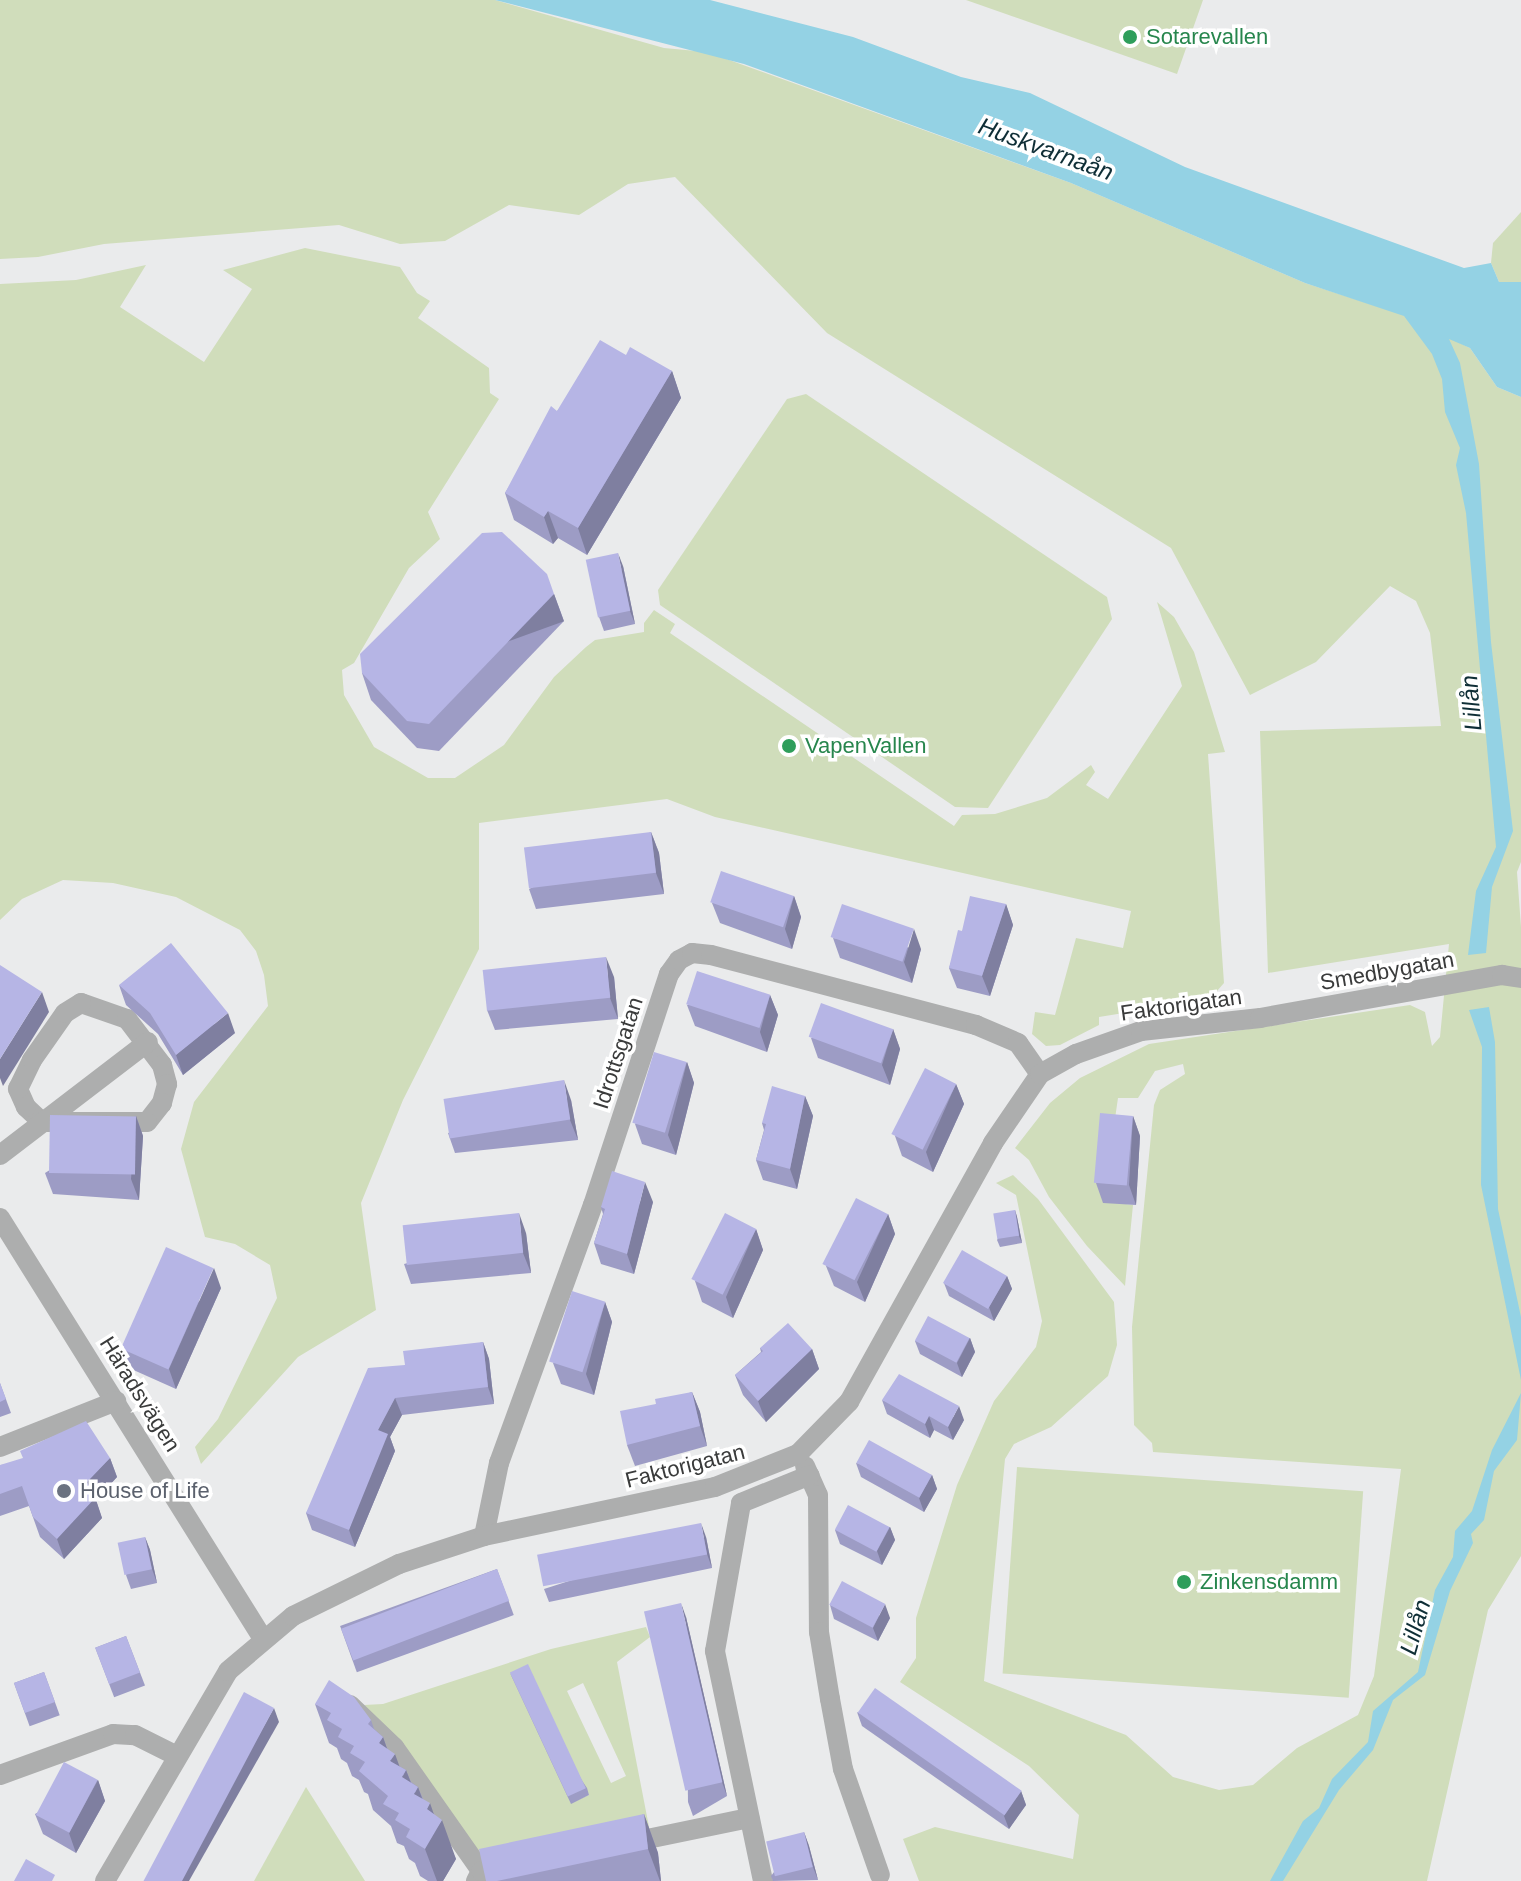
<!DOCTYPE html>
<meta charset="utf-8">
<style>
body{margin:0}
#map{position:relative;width:1521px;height:1881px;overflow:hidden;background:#eaebec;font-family:Arial,sans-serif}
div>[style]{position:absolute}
.green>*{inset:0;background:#d0ddbb;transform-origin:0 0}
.water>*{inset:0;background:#94d2e4}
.street>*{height:20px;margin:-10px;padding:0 10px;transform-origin:10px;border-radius:10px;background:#adaeae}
.wall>*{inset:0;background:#9d9cc5;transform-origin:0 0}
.shaded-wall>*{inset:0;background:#7f7fa0;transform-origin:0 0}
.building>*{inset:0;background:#b6b5e5;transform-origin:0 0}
.dots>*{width:22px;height:22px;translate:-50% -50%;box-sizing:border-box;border:4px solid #fff;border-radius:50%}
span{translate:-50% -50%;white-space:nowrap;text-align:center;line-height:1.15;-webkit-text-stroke:7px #fff;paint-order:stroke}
.leisure-label{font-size:22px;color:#27864d}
.left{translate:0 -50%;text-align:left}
.street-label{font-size:22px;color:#3a3b3b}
.worship-label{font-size:22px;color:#5b616d}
.water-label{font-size:24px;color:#0f2e36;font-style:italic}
</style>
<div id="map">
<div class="green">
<i style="clip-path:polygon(0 0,495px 0,664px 48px,707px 52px,1071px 183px,1305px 283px,1401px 314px,1470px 348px,1497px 387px,1521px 397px,1521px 862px,1517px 872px,1521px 927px,1521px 1556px,1488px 1610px,1427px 1881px,919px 1881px,903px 1839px,935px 1827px,1073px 1859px,1079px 1815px,1029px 1766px,900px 1682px,916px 1658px,916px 1618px,957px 1485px,994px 1401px,1036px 1347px,1042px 1321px,1016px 1195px,996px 1183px,1013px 1175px,1038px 1199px,1114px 1302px,1117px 1345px,1108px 1376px,1051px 1427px,1014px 1444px,1005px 1459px,984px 1681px,1126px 1735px,1173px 1777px,1219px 1790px,1253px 1785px,1297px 1748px,1358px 1715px,1374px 1676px,1401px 1469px,1153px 1452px,1152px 1443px,1134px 1425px,1132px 1327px,1154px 1105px,1160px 1090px,1185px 1074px,1183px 1064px,1155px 1071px,1138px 1098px,1118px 1098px,1103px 1201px,1133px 1205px,1125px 1286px,1087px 1246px,1049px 1197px,1029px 1160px,1015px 1148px,1050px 1103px,1080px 1078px,1149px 1044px,1410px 1005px,1425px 1012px,1432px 1046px,1440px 1037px,1449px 944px,1268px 973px,1260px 731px,1441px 726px,1430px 633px,1416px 601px,1390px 586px,1316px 662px,1250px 695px,1171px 548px,827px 333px,675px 177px,628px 184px,579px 215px,509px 205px,445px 241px,400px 244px,339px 225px,104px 244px,38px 257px,0 259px)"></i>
<i style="clip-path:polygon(966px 0,1203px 0,1177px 74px)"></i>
<i style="clip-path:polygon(1521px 212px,1521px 282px,1499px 282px,1491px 263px,1493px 243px)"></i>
<i style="clip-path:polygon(305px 248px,400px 267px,417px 293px,430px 301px,418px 318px,489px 368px,490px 393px,499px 399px,428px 512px,440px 539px,409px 568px,354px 663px,342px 670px,344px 695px,374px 747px,428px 778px,455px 778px,504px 745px,554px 677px,586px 647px,595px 640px,644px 632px,644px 623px,654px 610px,675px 624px,670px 633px,954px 826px,962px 815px,995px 814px,1047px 798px,1091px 765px,1095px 772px,1086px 785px,1108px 799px,1182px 686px,1157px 602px,1174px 617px,1194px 652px,1225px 752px,1208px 754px,1224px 983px,1210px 999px,1099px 1017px,1099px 1025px,1060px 1045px,1046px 1046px,1032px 1034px,1035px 1012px,1055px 1015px,1076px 938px,1123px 948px,1131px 911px,715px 817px,667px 799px,479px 823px,479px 949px,403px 1100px,361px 1203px,376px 1310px,298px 1357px,201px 1464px,195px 1447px,218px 1419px,277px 1298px,270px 1265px,235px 1244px,205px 1237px,181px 1149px,194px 1102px,268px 1006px,264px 975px,256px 951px,240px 930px,176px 897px,113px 883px,63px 880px,22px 899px,0 920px,0 284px,76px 280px,146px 265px,120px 307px,204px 362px,252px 289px,223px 270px)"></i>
<i style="clip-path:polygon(806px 394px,1107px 597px,1112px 619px,988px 808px,955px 807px,660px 605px,658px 590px,787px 399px)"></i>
<i style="left:1017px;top:1467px;width:347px;height:207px;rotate:4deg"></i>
<i style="clip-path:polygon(evenodd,646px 1627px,650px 1637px,617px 1662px,650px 1832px,477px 1858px,364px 1705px,383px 1704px,551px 1649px,646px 1627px,513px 1679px,589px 1795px,571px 1803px,513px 1679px,646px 1627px,583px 1683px,626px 1776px,611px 1783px,567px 1691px,583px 1683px)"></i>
<i style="clip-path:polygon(306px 1787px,365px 1881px,254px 1881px)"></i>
</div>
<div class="water">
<i style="clip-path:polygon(495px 0,710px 0,853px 37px,961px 77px,1030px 93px,1185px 167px,1464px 268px,1491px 263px,1499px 282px,1521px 282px,1521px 397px,1497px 387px,1470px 348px,1449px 339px,1460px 363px,1479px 464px,1491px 642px,1513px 831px,1492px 887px,1486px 953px,1468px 955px,1476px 891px,1496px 847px,1466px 513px,1456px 465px,1460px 448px,1445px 412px,1442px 379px,1432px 354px,1404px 316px,1305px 283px,1071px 183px,744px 64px)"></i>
<i style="clip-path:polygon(1489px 1007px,1495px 1042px,1498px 1209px,1521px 1317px,1521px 1380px,1481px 1185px,1482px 1047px,1469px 1010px)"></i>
<i style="clip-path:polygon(1521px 1393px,1517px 1440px,1494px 1471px,1484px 1520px,1471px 1534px,1473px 1543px,1450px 1591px,1425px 1675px,1393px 1700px,1373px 1750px,1339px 1790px,1283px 1881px,1270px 1881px,1303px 1821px,1319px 1808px,1332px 1779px,1368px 1742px,1373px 1711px,1418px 1672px,1435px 1590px,1453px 1557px,1455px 1531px,1472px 1511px,1492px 1450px)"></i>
</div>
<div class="street">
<i style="left:81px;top:1003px;width:49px;rotate:19.2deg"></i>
<i style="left:127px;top:1019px;width:58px;rotate:52.7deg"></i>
<i style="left:162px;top:1065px;width:20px;rotate:75deg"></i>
<i style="left:167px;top:1084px;width:20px;rotate:105deg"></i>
<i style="left:162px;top:1103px;width:24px;rotate:128deg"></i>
<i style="left:147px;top:1122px;width:105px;rotate:180deg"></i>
<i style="left:42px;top:1122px;width:22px;rotate:-137deg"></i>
<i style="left:26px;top:1107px;width:20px;rotate:-114deg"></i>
<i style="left:18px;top:1089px;width:32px;rotate:-64deg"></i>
<i style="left:32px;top:1060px;width:57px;rotate:-54.9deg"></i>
<i style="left:65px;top:1013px;width:19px;rotate:-32deg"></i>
<i style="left:0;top:1155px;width:186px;rotate:-37.4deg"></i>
<i style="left:0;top:1218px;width:495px;rotate:58deg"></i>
<i style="left:0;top:1447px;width:125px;rotate:-21.6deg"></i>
<i style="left:805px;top:1466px;width:32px;rotate:66deg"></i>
<i style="left:818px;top:1495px;width:137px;rotate:89.6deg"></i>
<i style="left:819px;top:1632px;width:68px;rotate:80.7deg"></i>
<i style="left:830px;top:1699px;width:71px;rotate:79.5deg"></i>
<i style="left:843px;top:1769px;width:112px;rotate:70.8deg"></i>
<i style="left:484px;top:1536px;width:75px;rotate:-78.4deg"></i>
<i style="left:499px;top:1463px;width:275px;rotate:-70deg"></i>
<i style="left:593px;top:1205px;width:243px;rotate:-71.8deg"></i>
<i style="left:669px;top:974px;width:17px;rotate:-54deg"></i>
<i style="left:679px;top:960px;width:15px;rotate:-28deg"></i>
<i style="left:692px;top:953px;width:19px;rotate:6deg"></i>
<i style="left:711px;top:955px;width:274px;rotate:14.8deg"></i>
<i style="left:976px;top:1025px;width:46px;rotate:23.2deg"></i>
<i style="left:1018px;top:1043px;width:38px;rotate:55deg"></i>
<i style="left:350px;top:1705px;width:61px;rotate:43.7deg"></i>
<i style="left:394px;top:1747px;width:151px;rotate:54.9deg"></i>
<i style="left:0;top:1775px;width:120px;rotate:-19.9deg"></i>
<i style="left:113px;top:1734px;width:22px;rotate:3deg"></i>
<i style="left:135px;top:1735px;width:47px;rotate:26.6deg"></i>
<i style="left:628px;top:1843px;width:124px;rotate:-11.7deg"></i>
<i style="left:105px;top:1881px;width:243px;rotate:-59.6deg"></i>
<i style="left:228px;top:1671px;width:85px;rotate:-40.2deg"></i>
<i style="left:293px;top:1616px;width:118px;rotate:-26.1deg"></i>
<i style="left:399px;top:1564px;width:89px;rotate:-18.2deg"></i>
<i style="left:484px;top:1536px;width:236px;rotate:-12deg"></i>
<i style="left:715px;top:1487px;width:89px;rotate:-21.7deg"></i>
<i style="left:798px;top:1454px;width:73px;rotate:-45.6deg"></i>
<i style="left:849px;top:1402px;width:296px;rotate:-60.9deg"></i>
<i style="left:993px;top:1143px;width:83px;rotate:-55.7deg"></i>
<i style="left:1040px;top:1074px;width:41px;rotate:-29.1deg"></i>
<i style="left:1076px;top:1054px;width:69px;rotate:-19.5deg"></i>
<i style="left:1141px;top:1031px;width:120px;rotate:-6.2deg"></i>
<i style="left:1260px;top:1018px;width:246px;rotate:-10.1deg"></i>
<i style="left:1502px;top:975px;width:19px;rotate:9deg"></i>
<i style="left:476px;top:1881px;width:11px;rotate:-63deg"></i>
<i style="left:481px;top:1871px;width:29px;rotate:-10deg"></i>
<i style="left:763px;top:1881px;width:235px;rotate:-101.8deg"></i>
<i style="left:715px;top:1651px;width:150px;rotate:-80deg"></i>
<i style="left:741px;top:1503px;width:74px;rotate:-22.1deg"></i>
</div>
<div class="wall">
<i style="clip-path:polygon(626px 355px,672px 371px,681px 398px,587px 555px,558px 538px,553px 544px,514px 520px,505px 493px,557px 411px)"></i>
<i style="clip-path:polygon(623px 566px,635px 624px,604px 631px,599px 617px)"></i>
<i style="clip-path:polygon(554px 594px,564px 621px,439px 751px,417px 748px,371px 700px,362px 673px)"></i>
<i style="clip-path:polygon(651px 832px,659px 853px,664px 894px,536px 909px,529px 889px)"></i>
<i style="clip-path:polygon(794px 896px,801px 917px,792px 949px,720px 923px,712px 903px)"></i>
<i style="clip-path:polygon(1006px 904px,1013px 925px,990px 996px,957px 988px,949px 968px,962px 931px)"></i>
<i style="clip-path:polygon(833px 938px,921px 949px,912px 983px,840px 958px)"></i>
<i style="clip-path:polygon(614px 977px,618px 1019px,495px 1030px,487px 1010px)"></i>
<i style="clip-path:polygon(119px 985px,235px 1033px,183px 1075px,158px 1034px,126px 1005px)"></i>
<i style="clip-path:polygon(770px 995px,778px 1015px,767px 1052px,695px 1026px,687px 1005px)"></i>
<i style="clip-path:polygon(893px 1029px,900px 1049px,890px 1085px,818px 1058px,811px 1038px)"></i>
<i style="clip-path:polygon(687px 1062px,694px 1083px,676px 1155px,642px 1144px,635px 1124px)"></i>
<i style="clip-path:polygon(956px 1084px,964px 1104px,933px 1172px,902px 1156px,895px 1136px)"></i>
<i style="clip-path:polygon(805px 1096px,813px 1116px,797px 1189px,763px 1180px,756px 1160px,764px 1130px,762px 1123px)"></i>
<i style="clip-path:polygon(571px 1100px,578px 1140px,455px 1153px,448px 1133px)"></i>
<i style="clip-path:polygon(136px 1116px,143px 1136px,139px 1200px,53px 1194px,45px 1173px)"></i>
<i style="clip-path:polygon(1133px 1116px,1140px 1136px,1136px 1205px,1103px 1203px,1096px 1183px)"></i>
<i style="clip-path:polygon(653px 1202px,634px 1274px,601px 1264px,594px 1243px,603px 1214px,601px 1207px)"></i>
<i style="clip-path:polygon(1015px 1210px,1017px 1217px,1022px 1243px,1000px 1247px,997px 1240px)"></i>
<i style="clip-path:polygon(888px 1214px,895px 1234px,865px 1302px,834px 1286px,826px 1266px)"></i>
<i style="clip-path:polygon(756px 1229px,763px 1250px,733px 1318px,702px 1302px,695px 1281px)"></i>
<i style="clip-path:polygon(526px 1233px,531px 1273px,411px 1284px,404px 1264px)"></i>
<i style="clip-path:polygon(1007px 1276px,1012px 1289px,994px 1321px,949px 1296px,944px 1283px)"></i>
<i style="clip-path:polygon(221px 1288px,176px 1389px,129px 1368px,121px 1348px)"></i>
<i style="clip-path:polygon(605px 1302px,612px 1322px,594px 1395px,561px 1384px,553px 1363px)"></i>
<i style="clip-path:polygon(970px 1338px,975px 1352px,962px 1377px,920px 1354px,915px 1341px)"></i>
<i style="clip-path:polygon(483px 1342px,489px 1359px,494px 1404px,402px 1415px,390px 1437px,395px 1451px,355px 1547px,312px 1530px,306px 1513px,405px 1365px)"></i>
<i style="clip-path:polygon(760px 1348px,812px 1349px,819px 1369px,766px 1422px,743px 1395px,735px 1375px,761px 1352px)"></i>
<i style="clip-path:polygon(0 1383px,11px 1413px,0 1417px)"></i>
<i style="clip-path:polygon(692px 1392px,700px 1412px,707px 1446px,635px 1466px,627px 1445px,656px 1404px)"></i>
<i style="clip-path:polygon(882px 1400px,964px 1420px,953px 1440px,934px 1430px,930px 1438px,887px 1414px)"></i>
<i style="clip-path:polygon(110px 1458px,117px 1477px,96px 1500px,102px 1518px,64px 1559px,40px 1537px,29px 1506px,0 1516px,0 1465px)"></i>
<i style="clip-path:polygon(856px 1463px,932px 1475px,937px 1489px,924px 1512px,861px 1477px)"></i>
<i style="clip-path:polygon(890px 1527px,895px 1540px,882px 1565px,840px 1544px,835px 1530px)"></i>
<i style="clip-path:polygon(145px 1537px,150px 1550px,157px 1583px,131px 1589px,126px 1575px)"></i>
<i style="clip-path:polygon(706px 1537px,712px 1568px,549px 1602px,544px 1589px)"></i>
<i style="left:497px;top:1569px;width:49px;height:167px;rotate:70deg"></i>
<i style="clip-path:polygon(830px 1605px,890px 1618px,878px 1641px,834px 1619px)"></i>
<i style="clip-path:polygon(686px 1617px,727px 1796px,693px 1816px,688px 1802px)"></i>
<i style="left:126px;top:1636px;width:53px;height:33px;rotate:69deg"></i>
<i style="left:44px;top:1672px;width:46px;height:32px;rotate:70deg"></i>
<i style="clip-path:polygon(510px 1673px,587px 1788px,589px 1795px,571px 1804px)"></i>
<i style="clip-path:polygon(315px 1704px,371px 1720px,374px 1729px,383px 1737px,387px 1748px,399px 1766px,406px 1770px,411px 1782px,418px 1787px,423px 1799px,434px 1814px,456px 1859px,443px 1881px,428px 1881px,420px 1876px,415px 1863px,409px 1859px,404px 1846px,397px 1843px,391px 1826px,373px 1810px,368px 1794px,364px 1792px,359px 1780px,352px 1776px,347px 1763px,341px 1759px,337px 1748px,329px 1743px)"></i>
<i style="clip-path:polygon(857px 1712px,1021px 1791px,1026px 1805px,1009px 1829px,862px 1726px)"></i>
<i style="clip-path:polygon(98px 1780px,105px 1801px,76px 1853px,43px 1834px,35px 1814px)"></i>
<i style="clip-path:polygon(644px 1814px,658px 1853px,661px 1881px,486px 1881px)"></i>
<i style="clip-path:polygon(804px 1832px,809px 1846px,818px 1880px,773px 1881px,771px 1876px)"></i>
</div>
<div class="shaded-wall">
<i style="clip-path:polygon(672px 371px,681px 398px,587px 555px,578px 528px)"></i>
<i style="clip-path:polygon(548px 511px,558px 538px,553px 544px,544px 517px)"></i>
<i style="clip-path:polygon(618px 553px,623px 566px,635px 624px,630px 611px)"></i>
<i style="left:554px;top:594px;width:29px;height:180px;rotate:70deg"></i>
<i style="clip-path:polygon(651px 832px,659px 853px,664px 894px,656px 873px)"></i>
<i style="clip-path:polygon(794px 896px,801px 917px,792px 949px,785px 929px)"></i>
<i style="clip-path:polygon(1006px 904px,1013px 925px,990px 996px,982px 976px)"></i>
<i style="clip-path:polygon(914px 929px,921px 949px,912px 983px,904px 962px)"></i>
<i style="clip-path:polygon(606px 957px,614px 977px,618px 1019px,610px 998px)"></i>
<i style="clip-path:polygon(42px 992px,49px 1012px,3px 1086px,0 1078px,0 1059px)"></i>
<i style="clip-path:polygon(770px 995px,778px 1015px,767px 1052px,760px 1032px)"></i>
<i style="clip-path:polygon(228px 1013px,235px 1033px,183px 1075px,176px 1055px)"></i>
<i style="clip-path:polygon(893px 1029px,900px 1049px,890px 1085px,882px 1065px)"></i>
<i style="clip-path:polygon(687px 1062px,694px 1083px,676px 1155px,668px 1135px)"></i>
<i style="clip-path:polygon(564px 1080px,571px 1100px,578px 1140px,570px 1120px)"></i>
<i style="clip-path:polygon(956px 1084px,964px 1104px,933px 1172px,926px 1152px)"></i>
<i style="clip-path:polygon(805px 1096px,813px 1116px,797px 1189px,790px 1169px)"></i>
<i style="clip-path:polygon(136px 1116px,143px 1136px,139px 1200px,131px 1179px)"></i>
<i style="clip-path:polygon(1133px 1116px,1140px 1136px,1136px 1205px,1129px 1185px)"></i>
<i style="clip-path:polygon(645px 1182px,653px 1202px,634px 1274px,627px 1254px)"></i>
<i style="clip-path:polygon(1015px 1210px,1017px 1217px,1022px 1243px,1019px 1236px)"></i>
<i style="clip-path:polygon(519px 1213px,526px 1233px,531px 1273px,523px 1253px)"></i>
<i style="clip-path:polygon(888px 1214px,895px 1234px,865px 1302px,857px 1282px)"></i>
<i style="clip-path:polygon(756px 1229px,763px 1250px,733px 1318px,726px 1297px)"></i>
<i style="clip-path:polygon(214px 1268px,221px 1288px,176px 1389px,169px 1369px)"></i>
<i style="clip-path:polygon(1007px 1276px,1012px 1289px,994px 1321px,989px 1307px)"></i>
<i style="clip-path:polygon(605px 1302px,612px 1322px,594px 1395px,586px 1374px)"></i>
<i style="clip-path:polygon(970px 1338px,975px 1352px,962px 1377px,957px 1363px)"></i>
<i style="clip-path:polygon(483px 1342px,489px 1359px,494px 1404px,488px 1387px)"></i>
<i style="clip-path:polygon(812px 1349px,819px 1369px,766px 1422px,758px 1401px)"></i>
<i style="clip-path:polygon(692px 1392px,700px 1412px,707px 1446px,700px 1426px)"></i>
<i style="clip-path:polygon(395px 1398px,402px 1415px,390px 1437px,395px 1451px,355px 1547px,349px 1530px,378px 1430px)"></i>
<i style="clip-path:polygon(959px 1406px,964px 1420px,953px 1440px,948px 1427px)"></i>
<i style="clip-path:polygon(929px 1416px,934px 1430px,930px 1438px,925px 1424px)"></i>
<i style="clip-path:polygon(110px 1458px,117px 1477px,96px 1500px,102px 1518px,64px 1559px,57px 1539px,87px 1482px)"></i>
<i style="clip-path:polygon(932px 1475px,937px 1489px,924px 1512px,919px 1498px)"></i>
<i style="clip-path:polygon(701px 1523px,706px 1537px,712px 1568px,707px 1554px)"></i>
<i style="clip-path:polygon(890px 1527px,895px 1540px,882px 1565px,877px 1551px)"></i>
<i style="clip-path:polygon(145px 1537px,150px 1550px,157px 1583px,152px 1569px)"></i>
<i style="clip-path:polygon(681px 1603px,686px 1617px,727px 1796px,722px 1782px)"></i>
<i style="clip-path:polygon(885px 1604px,890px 1618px,878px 1641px,873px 1628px)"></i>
<i style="clip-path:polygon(274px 1708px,279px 1722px,189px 1881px,177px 1881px)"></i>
<i style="clip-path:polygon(383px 1737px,391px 1760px,395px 1754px,403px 1776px,406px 1770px,415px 1793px,418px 1787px,432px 1826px,379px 1743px)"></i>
<i style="clip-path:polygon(98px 1780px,105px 1801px,76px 1853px,69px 1833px)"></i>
<i style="clip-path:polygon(1021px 1791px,1026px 1805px,1009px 1829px,1004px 1816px)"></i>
<i style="clip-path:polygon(430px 1803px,438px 1826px,442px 1820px,456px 1859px,443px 1881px,437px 1881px,425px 1849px,427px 1809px)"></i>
<i style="clip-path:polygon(644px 1814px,658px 1853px,661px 1881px,660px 1881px,648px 1849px)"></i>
<i style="clip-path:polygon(804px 1832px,809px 1846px,818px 1880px,813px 1867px)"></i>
</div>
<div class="building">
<i style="clip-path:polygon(600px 340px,626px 355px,630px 347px,672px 371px,578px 528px,548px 511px,544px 517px,505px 493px,551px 406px,557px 411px)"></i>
<i style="clip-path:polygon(502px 532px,547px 574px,554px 594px,429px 724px,407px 721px,362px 673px,360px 654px,482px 533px)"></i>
<i style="left:618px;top:553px;width:59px;height:33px;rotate:78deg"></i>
<i style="left:651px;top:832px;width:41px;height:128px;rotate:83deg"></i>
<i style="left:721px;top:871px;width:77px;height:33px;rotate:19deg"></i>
<i style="clip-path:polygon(970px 896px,1006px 904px,982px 976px,949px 968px,958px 930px,962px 931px)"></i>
<i style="left:842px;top:904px;width:76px;height:35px;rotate:19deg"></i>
<i style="clip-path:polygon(171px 943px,228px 1013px,176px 1055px,150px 1013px,119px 985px)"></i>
<i style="left:606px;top:957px;width:41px;height:124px;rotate:84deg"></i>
<i style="clip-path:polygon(0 965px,42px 992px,0 1059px)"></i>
<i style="left:697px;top:971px;width:77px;height:35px;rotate:18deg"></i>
<i style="left:821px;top:1003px;width:77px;height:36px;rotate:20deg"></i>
<i style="left:654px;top:1052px;width:34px;height:74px;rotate:17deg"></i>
<i style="left:925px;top:1068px;width:35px;height:74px;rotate:27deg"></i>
<i style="left:564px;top:1080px;width:40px;height:122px;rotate:81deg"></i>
<i style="clip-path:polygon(772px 1086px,805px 1096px,790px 1169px,756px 1160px,766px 1124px,762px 1123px)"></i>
<i style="left:1100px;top:1113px;width:33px;height:70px;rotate:5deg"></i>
<i style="left:50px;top:1115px;width:86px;height:58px;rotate:1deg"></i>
<i style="clip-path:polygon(612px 1171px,645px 1182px,627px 1254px,594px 1243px,605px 1209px,601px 1207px)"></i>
<i style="left:856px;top:1198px;width:36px;height:74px;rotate:27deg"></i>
<i style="left:1015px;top:1210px;width:26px;height:22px;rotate:81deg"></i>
<i style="left:519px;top:1213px;width:40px;height:117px;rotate:84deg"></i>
<i style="left:725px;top:1213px;width:35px;height:74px;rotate:27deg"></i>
<i style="left:166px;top:1247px;width:52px;height:111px;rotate:24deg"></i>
<i style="left:962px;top:1250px;width:52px;height:38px;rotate:30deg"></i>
<i style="left:572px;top:1291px;width:35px;height:74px;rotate:18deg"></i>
<i style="left:928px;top:1316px;width:47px;height:28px;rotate:28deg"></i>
<i style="clip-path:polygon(788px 1323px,812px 1349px,758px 1401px,735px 1375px,763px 1351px,760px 1348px)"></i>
<i style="clip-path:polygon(483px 1342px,488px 1387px,395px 1398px,378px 1430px,388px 1434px,349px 1530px,306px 1513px,368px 1368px,405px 1365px,403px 1351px)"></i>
<i style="clip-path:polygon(899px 1374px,959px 1406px,948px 1427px,929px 1416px,925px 1424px,882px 1400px)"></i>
<i style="clip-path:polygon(0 1383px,6px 1399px,0 1402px)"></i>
<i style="clip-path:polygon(692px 1392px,700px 1426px,627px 1445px,620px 1411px,656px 1404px,655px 1399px)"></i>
<i style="clip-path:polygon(86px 1421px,110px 1458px,87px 1482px,95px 1498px,57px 1539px,33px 1517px,22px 1486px,0 1494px,0 1465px,23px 1458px,20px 1451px)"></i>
<i style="left:869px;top:1440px;width:72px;height:26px;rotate:29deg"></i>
<i style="left:848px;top:1505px;width:47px;height:28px;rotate:28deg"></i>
<i style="left:701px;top:1523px;width:32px;height:167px;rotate:79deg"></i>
<i style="left:145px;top:1537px;width:33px;height:28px;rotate:78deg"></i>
<i style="left:497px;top:1569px;width:34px;height:167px;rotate:69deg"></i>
<i style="left:842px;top:1581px;width:49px;height:27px;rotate:28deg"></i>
<i style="left:681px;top:1603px;width:184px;height:38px;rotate:77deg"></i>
<i style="left:126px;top:1636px;width:39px;height:33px;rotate:69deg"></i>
<i style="left:528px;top:1664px;width:137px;height:20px;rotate:65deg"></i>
<i style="left:44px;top:1672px;width:32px;height:32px;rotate:70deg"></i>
<i style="clip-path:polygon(329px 1680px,354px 1697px,371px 1720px,368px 1724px,383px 1737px,379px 1743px,395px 1754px,390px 1761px,406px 1770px,402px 1777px,418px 1787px,414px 1794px,430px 1803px,427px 1809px,442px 1820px,425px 1849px,406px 1837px,410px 1829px,395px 1820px,399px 1813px,383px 1804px,388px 1796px,359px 1771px,365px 1762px,350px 1753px,354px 1746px,338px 1737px,342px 1729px,327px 1720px,331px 1713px,315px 1704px)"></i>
<i style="left:875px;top:1688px;width:179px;height:30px;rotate:35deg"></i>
<i style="left:244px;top:1692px;width:34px;height:217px;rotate:28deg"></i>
<i style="left:64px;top:1762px;width:38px;height:60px;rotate:28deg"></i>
<i style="clip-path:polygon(644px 1814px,648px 1849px,497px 1881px,486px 1881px,479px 1849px)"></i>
<i style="left:804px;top:1832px;width:36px;height:39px;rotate:76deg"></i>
<i style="clip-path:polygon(26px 1859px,55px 1875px,52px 1881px,14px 1881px)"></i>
</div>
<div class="dots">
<i style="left:1130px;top:37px;background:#2e9e5b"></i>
<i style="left:789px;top:746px;background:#2e9e5b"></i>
<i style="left:64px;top:1491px;background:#6b7280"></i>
<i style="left:1184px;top:1582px;background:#2e9e5b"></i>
</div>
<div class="leisure-label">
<span class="left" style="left:1146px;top:37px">Sotarevallen</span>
<span class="left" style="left:805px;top:746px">VapenVallen</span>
<span class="left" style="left:1200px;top:1582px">Zinkensdamm</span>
</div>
<div class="street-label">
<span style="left:1387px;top:971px;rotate:-10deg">Smedbygatan</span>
<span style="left:1181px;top:1005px;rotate:-8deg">Faktorigatan</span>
<span style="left:618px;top:1053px;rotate:-72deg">Idrottsgatan</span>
<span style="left:140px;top:1394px;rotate:58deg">Häradsvägen</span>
<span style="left:685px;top:1466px;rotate:-14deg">Faktorigatan</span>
</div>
<div class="worship-label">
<span class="left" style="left:80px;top:1491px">House of Life</span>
</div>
<div class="water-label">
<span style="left:1046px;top:149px;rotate:20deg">Huskvarnaån</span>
<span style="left:1471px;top:703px;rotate:-95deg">Lillån</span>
<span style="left:1415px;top:1627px;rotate:-74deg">Lillån</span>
</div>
</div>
